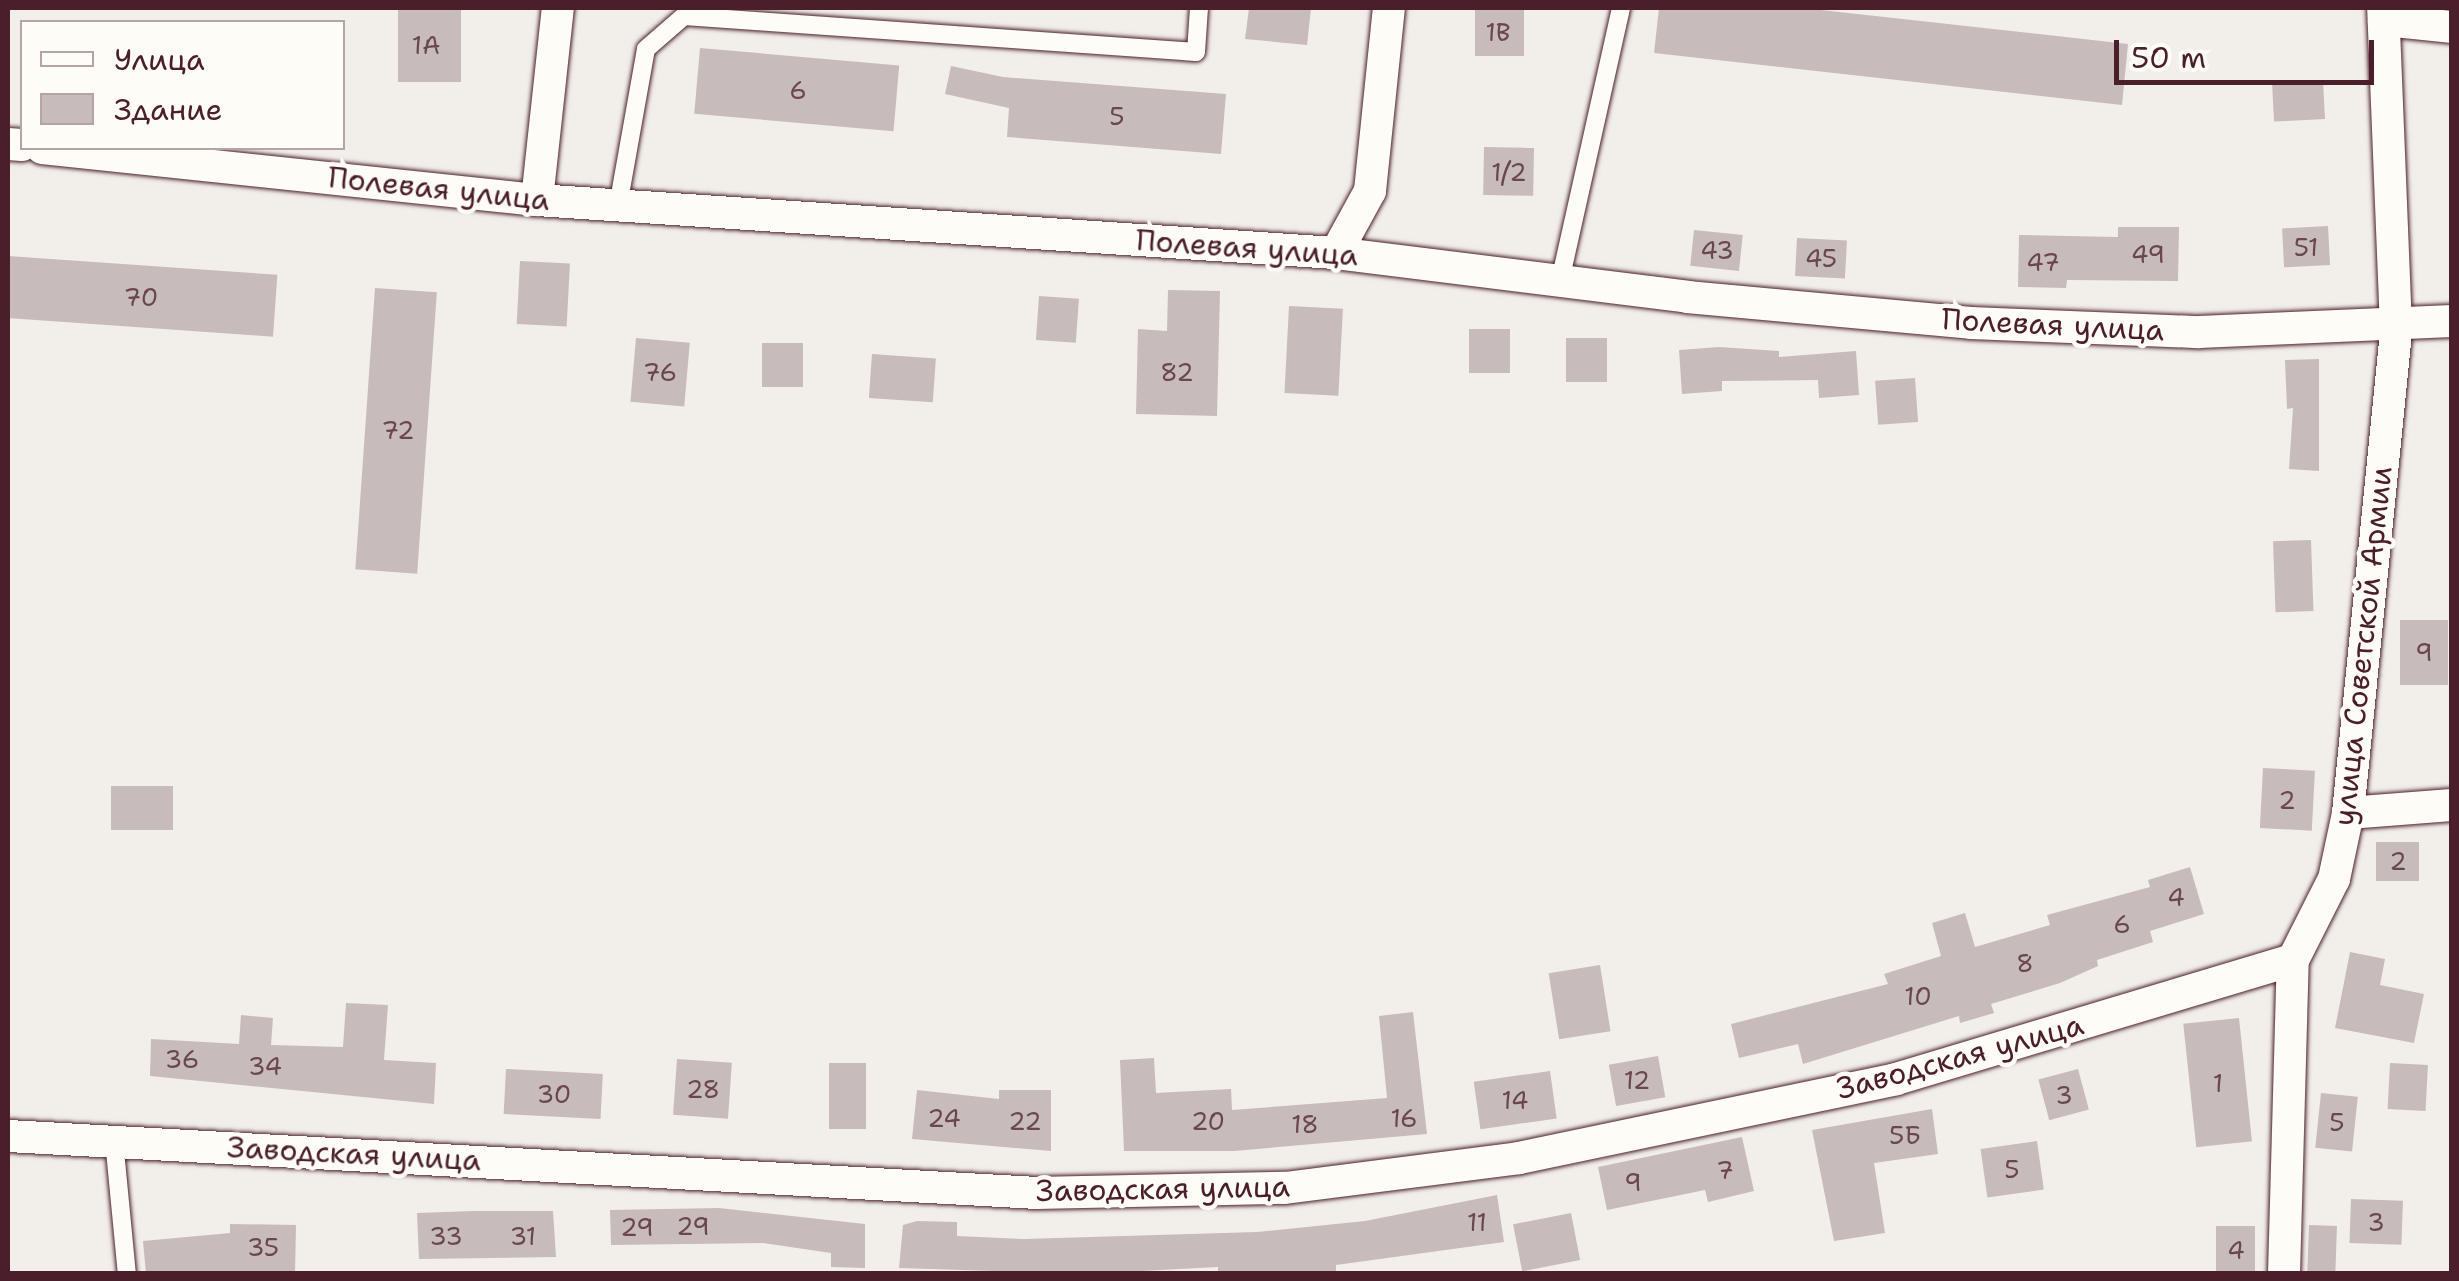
<!DOCTYPE html>
<meta charset="utf-8">
<style>
body{margin:0}
#map{position:relative;width:2459px;height:1281px;overflow:hidden;background:#f2efeb;font-family:"Shantell Sans",sans-serif}
div>[style]{position:absolute}
.building>*{inset:0;background:#c8bbbb;transform-origin:0 0}
.roads{filter:drop-shadow(0 0 2px #4a1f2b) drop-shadow(0 0 2px #4a1f2b)}
.lane>*{height:18px;margin:-9px;padding:0 9px;transform-origin:9px;border-radius:9px;background:#fdfcf7}
.street>*{height:32px;margin:-16px;padding:0 16px;transform-origin:16px;border-radius:16px;background:#fdfcf7}
span{translate:-50% -50%;white-space:nowrap;text-align:center;line-height:1.15;-webkit-text-stroke:9px #fdfcf7;paint-order:stroke}
.number-label{font-size:25px;color:#6a464f}
.number-label span{-webkit-text-stroke-width:0}
.street-label{font-size:30px;color:#4a1f2b}
.frame{position:absolute;inset:0;border:10px solid #4a1f2b;pointer-events:none}
.legend{position:absolute;left:20px;top:20px;width:325px;height:130px;box-sizing:border-box;background:#fdfcf7;border:2px solid #b5a4a5;margin:0;padding:12px 18px;list-style:none;font-size:30px;color:#4a1f2b}
.legend li{display:flex;align-items:center;gap:20px;height:50px}
.legend b{width:50px;border:2px solid #b5a4a5}
.scale{position:absolute;left:2114px;top:40px;width:260px;height:45px;box-sizing:border-box;border:5px solid #4a1f2b;border-top:0;padding-left:12px;font-size:30px;line-height:35px;white-space:nowrap;color:#4a1f2b;-webkit-text-stroke:8px #fdfcf7;paint-order:stroke}
</style>
<div id="map">
<div class="building">
<i style="left:398px;top:8px;width:63px;height:74px"></i>
<i style="clip-path:polygon(1249px 8px,1311px 8px,1307px 45px,1245px 39px)"></i>
<i style="left:1475px;top:8px;width:49px;height:48px"></i>
<i style="clip-path:polygon(1659px 8px,1803px 8px,2128px 44px,2122px 105px,1654px 53px)"></i>
<i style="left:700px;top:48px;width:200px;height:66px;rotate:5deg"></i>
<i style="clip-path:polygon(951px 66px,1003px 77px,1226px 94px,1221px 154px,1007px 137px,1009px 108px,945px 94px)"></i>
<i style="left:2323px;top:81px;width:38px;height:51px;rotate:87deg"></i>
<i style="left:1484px;top:147px;width:50px;height:48px;rotate:1deg"></i>
<i style="left:2328px;top:226px;width:39px;height:46px;rotate:87deg"></i>
<i style="clip-path:polygon(2118px 227px,2179px 227px,2178px 281px,2067px 280px,2066px 288px,2018px 287px,2019px 235px,2118px 237px)"></i>
<i style="left:1694px;top:230px;width:49px;height:36px;rotate:6deg"></i>
<i style="left:1797px;top:238px;width:50px;height:38px;rotate:3deg"></i>
<i style="left:8px;top:256px;width:270px;height:62px;rotate:4deg"></i>
<i style="left:520px;top:261px;width:50px;height:63px;rotate:3deg"></i>
<i style="left:375px;top:288px;width:62px;height:282px;rotate:4deg"></i>
<i style="clip-path:polygon(1168px 290px,1220px 291px,1217px 416px,1136px 414px,1138px 329px,1167px 331px)"></i>
<i style="left:1039px;top:296px;width:40px;height:44px;rotate:4deg"></i>
<i style="left:1289px;top:306px;width:54px;height:87px;rotate:3deg"></i>
<i style="left:1469px;top:329px;width:41px;height:44px"></i>
<i style="left:636px;top:338px;width:54px;height:64px;rotate:5deg"></i>
<i style="left:1566px;top:338px;width:41px;height:44px"></i>
<i style="left:762px;top:343px;width:41px;height:44px"></i>
<i style="clip-path:polygon(1719px 347px,1779px 351px,1779px 357px,1856px 351px,1859px 395px,1819px 398px,1818px 380px,1722px 381px,1722px 391px,1682px 394px,1679px 350px)"></i>
<i style="left:872px;top:354px;width:64px;height:44px;rotate:4deg"></i>
<i style="clip-path:polygon(2319px 359px,2319px 471px,2289px 469px,2293px 408px,2287px 409px,2285px 360px)"></i>
<i style="left:1915px;top:378px;width:44px;height:40px;rotate:86deg"></i>
<i style="left:2311px;top:540px;width:71px;height:38px;rotate:88deg"></i>
<i style="left:2400px;top:620px;width:48px;height:65px"></i>
<i style="left:2263px;top:768px;width:52px;height:60px;rotate:3deg"></i>
<i style="left:173px;top:786px;width:44px;height:62px;rotate:90deg"></i>
<i style="left:2376px;top:842px;width:43px;height:39px"></i>
<i style="clip-path:polygon(2190px 867px,2204px 914px,2150px 931px,2153px 942px,2097px 960px,2098px 966px,2060px 983px,1991px 1004px,1994px 1013px,1960px 1023px,1959px 1016px,1803px 1064px,1798px 1044px,1739px 1058px,1731px 1024px,1888px 984px,1884px 974px,1941px 956px,1932px 923px,1965px 913px,1975px 947px,2050px 925px,2047px 915px,2150px 887px,2148px 880px)"></i>
<i style="clip-path:polygon(2350px 952px,2385px 959px,2380px 985px,2424px 994px,2414px 1043px,2335px 1028px)"></i>
<i style="left:1600px;top:965px;width:67px;height:52px;rotate:81deg"></i>
<i style="clip-path:polygon(346px 1003px,388px 1005px,384px 1060px,436px 1063px,434px 1104px,150px 1076px,151px 1039px,239px 1044px,241px 1015px,273px 1018px,271px 1045px,343px 1047px)"></i>
<i style="clip-path:polygon(1413px 1012px,1427px 1134px,1234px 1151px,1124px 1151px,1120px 1060px,1154px 1058px,1156px 1093px,1231px 1089px,1232px 1110px,1387px 1098px,1379px 1016px)"></i>
<i style="left:2239px;top:1018px;width:124px;height:56px;rotate:84deg"></i>
<i style="left:1658px;top:1056px;width:42px;height:50px;rotate:80deg"></i>
<i style="left:677px;top:1059px;width:55px;height:56px;rotate:4deg"></i>
<i style="left:829px;top:1063px;width:37px;height:66px"></i>
<i style="left:2390px;top:1063px;width:38px;height:46px;rotate:3deg"></i>
<i style="left:506px;top:1069px;width:97px;height:45px;rotate:3deg"></i>
<i style="left:2078px;top:1069px;width:42px;height:41px;rotate:75deg"></i>
<i style="left:1550px;top:1071px;width:48px;height:77px;rotate:82deg"></i>
<i style="clip-path:polygon(917px 1090px,999px 1099px,999px 1090px,1051px 1090px,1051px 1151px,912px 1139px)"></i>
<i style="left:2321px;top:1093px;width:37px;height:55px;rotate:6deg"></i>
<i style="clip-path:polygon(1932px 1109px,1938px 1154px,1874px 1163px,1885px 1233px,1834px 1241px,1812px 1130px)"></i>
<i style="clip-path:polygon(1742px 1137px,1754px 1191px,1708px 1202px,1705px 1190px,1607px 1210px,1598px 1167px)"></i>
<i style="left:2037px;top:1141px;width:49px;height:57px;rotate:82deg"></i>
<i style="clip-path:polygon(1497px 1195px,1504px 1242px,1336px 1265px,1336px 1274px,1218px 1274px,1218px 1267px,1084px 1274px,899px 1268px,903px 1225px,917px 1221px,957px 1222px,957px 1236px,1024px 1239px,1257px 1232px,1365px 1221px)"></i>
<i style="left:2351px;top:1199px;width:52px;height:44px;rotate:2deg"></i>
<i style="clip-path:polygon(719px 1208px,865px 1224px,865px 1268px,831px 1267px,831px 1253px,763px 1243px,611px 1245px,610px 1210px)"></i>
<i style="clip-path:polygon(474px 1211px,553px 1211px,556px 1257px,419px 1259px,417px 1213px)"></i>
<i style="left:1571px;top:1213px;width:48px;height:59px;rotate:79deg"></i>
<i style="clip-path:polygon(230px 1224px,296px 1225px,295px 1274px,146px 1274px,143px 1241px,230px 1233px)"></i>
<i style="left:2309px;top:1225px;width:28px;height:48px;rotate:2deg"></i>
<i style="left:2216px;top:1226px;width:39px;height:48px"></i>
</div>
<div class="roads">
<div class="lane">
<i style="left:618px;top:206px;width:159px;rotate:-79.9deg"></i>
<i style="left:646px;top:49px;width:50px;rotate:-41deg"></i>
<i style="left:684px;top:16px;width:513px;rotate:4.02deg"></i>
<i style="left:1196px;top:52px;width:44px;rotate:-86.1deg"></i>
<i style="left:1560px;top:281px;width:280px;rotate:-77.4deg"></i>
<i style="left:114px;top:1140px;width:135px;rotate:84.5deg"></i>
</div>
<div class="street">
<i style="left:2384px;top:20px;width:68px;rotate:5.9deg"></i>
<i style="left:8px;top:144px;width:14px;rotate:4deg"></i>
<i style="left:42px;top:148px;width:498px;rotate:6deg"></i>
<i style="left:537px;top:200px;width:801px;rotate:3.8deg"></i>
<i style="left:1336px;top:253px;width:354px;rotate:7.1deg"></i>
<i style="left:1687px;top:297px;width:285px;rotate:5.2deg"></i>
<i style="left:1971px;top:323px;width:228px;rotate:2.3deg"></i>
<i style="left:2199px;top:332px;width:253px;rotate:-2.5deg"></i>
<i style="left:537px;top:200px;width:193px;rotate:-83.8deg"></i>
<i style="left:1336px;top:253px;width:71px;rotate:-61.3deg"></i>
<i style="left:1370px;top:191px;width:184px;rotate:-84.1deg"></i>
<i style="left:2348px;top:813px;width:104px;rotate:-4.4deg"></i>
<i style="left:8px;top:1136px;width:1030px;rotate:3.17deg"></i>
<i style="left:1036px;top:1193px;width:249px;rotate:-1.2deg"></i>
<i style="left:1285px;top:1188px;width:236px;rotate:-7.3deg"></i>
<i style="left:1519px;top:1158px;width:385px;rotate:-11.8deg"></i>
<i style="left:1896px;top:1079px;width:414px;rotate:-16.7deg"></i>
<i style="left:2284px;top:1274px;width:314px;rotate:-88.4deg"></i>
<i style="left:2293px;top:960px;width:91px;rotate:-63.2deg"></i>
<i style="left:2334px;top:879px;width:67px;rotate:-78deg"></i>
<i style="left:2348px;top:813px;width:487px;rotate:-84.3deg"></i>
<i style="left:2396px;top:328px;width:320px;rotate:-92.3deg"></i>
</div>
</div>
<div class="number-label">
<span style="left:1498px;top:32px">1В</span>
<span style="left:426px;top:45px">1А</span>
<span style="left:798px;top:90px">6</span>
<span style="left:1117px;top:116px">5</span>
<span style="left:1509px;top:172px">1/2</span>
<span style="left:2306px;top:247px">51</span>
<span style="left:1717px;top:250px">43</span>
<span style="left:2148px;top:254px">49</span>
<span style="left:1821px;top:258px">45</span>
<span style="left:2043px;top:262px">47</span>
<span style="left:141px;top:297px">70</span>
<span style="left:660px;top:372px">76</span>
<span style="left:1177px;top:372px">82</span>
<span style="left:398px;top:430px">72</span>
<span style="left:2424px;top:652px">9</span>
<span style="left:2287px;top:800px">2</span>
<span style="left:2398px;top:861px">2</span>
<span style="left:2176px;top:897px">4</span>
<span style="left:2122px;top:924px">6</span>
<span style="left:2025px;top:963px">8</span>
<span style="left:1918px;top:996px">10</span>
<span style="left:182px;top:1059px">36</span>
<span style="left:265px;top:1066px">34</span>
<span style="left:1637px;top:1080px">12</span>
<span style="left:2218px;top:1083px">1</span>
<span style="left:703px;top:1089px">28</span>
<span style="left:554px;top:1094px">30</span>
<span style="left:2064px;top:1095px">3</span>
<span style="left:1515px;top:1100px">14</span>
<span style="left:944px;top:1118px">24</span>
<span style="left:1404px;top:1118px">16</span>
<span style="left:1025px;top:1121px">22</span>
<span style="left:1208px;top:1121px">20</span>
<span style="left:2337px;top:1122px">5</span>
<span style="left:1305px;top:1124px">18</span>
<span style="left:1905px;top:1135px">5Б</span>
<span style="left:2012px;top:1169px">5</span>
<span style="left:1725px;top:1170px">7</span>
<span style="left:1633px;top:1182px">9</span>
<span style="left:1477px;top:1222px">11</span>
<span style="left:2376px;top:1222px">3</span>
<span style="left:693px;top:1226px">29</span>
<span style="left:637px;top:1227px">29</span>
<span style="left:446px;top:1236px">33</span>
<span style="left:523px;top:1236px">31</span>
<span style="left:263px;top:1247px">35</span>
<span style="left:2236px;top:1250px">4</span>
</div>
<div class="street-label">
<span style="left:439px;top:189px;rotate:6deg">Полевая улица</span>
<span style="left:1247px;top:248px;rotate:4deg">Полевая улица</span>
<span style="left:2053px;top:325px;rotate:3deg">Полевая улица</span>
<span style="left:2363px;top:646px;rotate:-84deg">улица Советской Армии</span>
<span style="left:1960px;top:1057px;rotate:-15deg">Заводская улица</span>
<span style="left:354px;top:1154px;rotate:3deg">Заводская улица</span>
<span style="left:1163px;top:1189px;rotate:-1deg">Заводская улица</span>
</div>
<div class="frame"></div>
<ul class="legend">
<li><b style="height:12px;background:#fdfcf7"></b>Улица</li>
<li><b style="height:28px;background:#c8bbbb"></b>Здание</li>
</ul>
<div class="scale">50 m</div>
</div>
